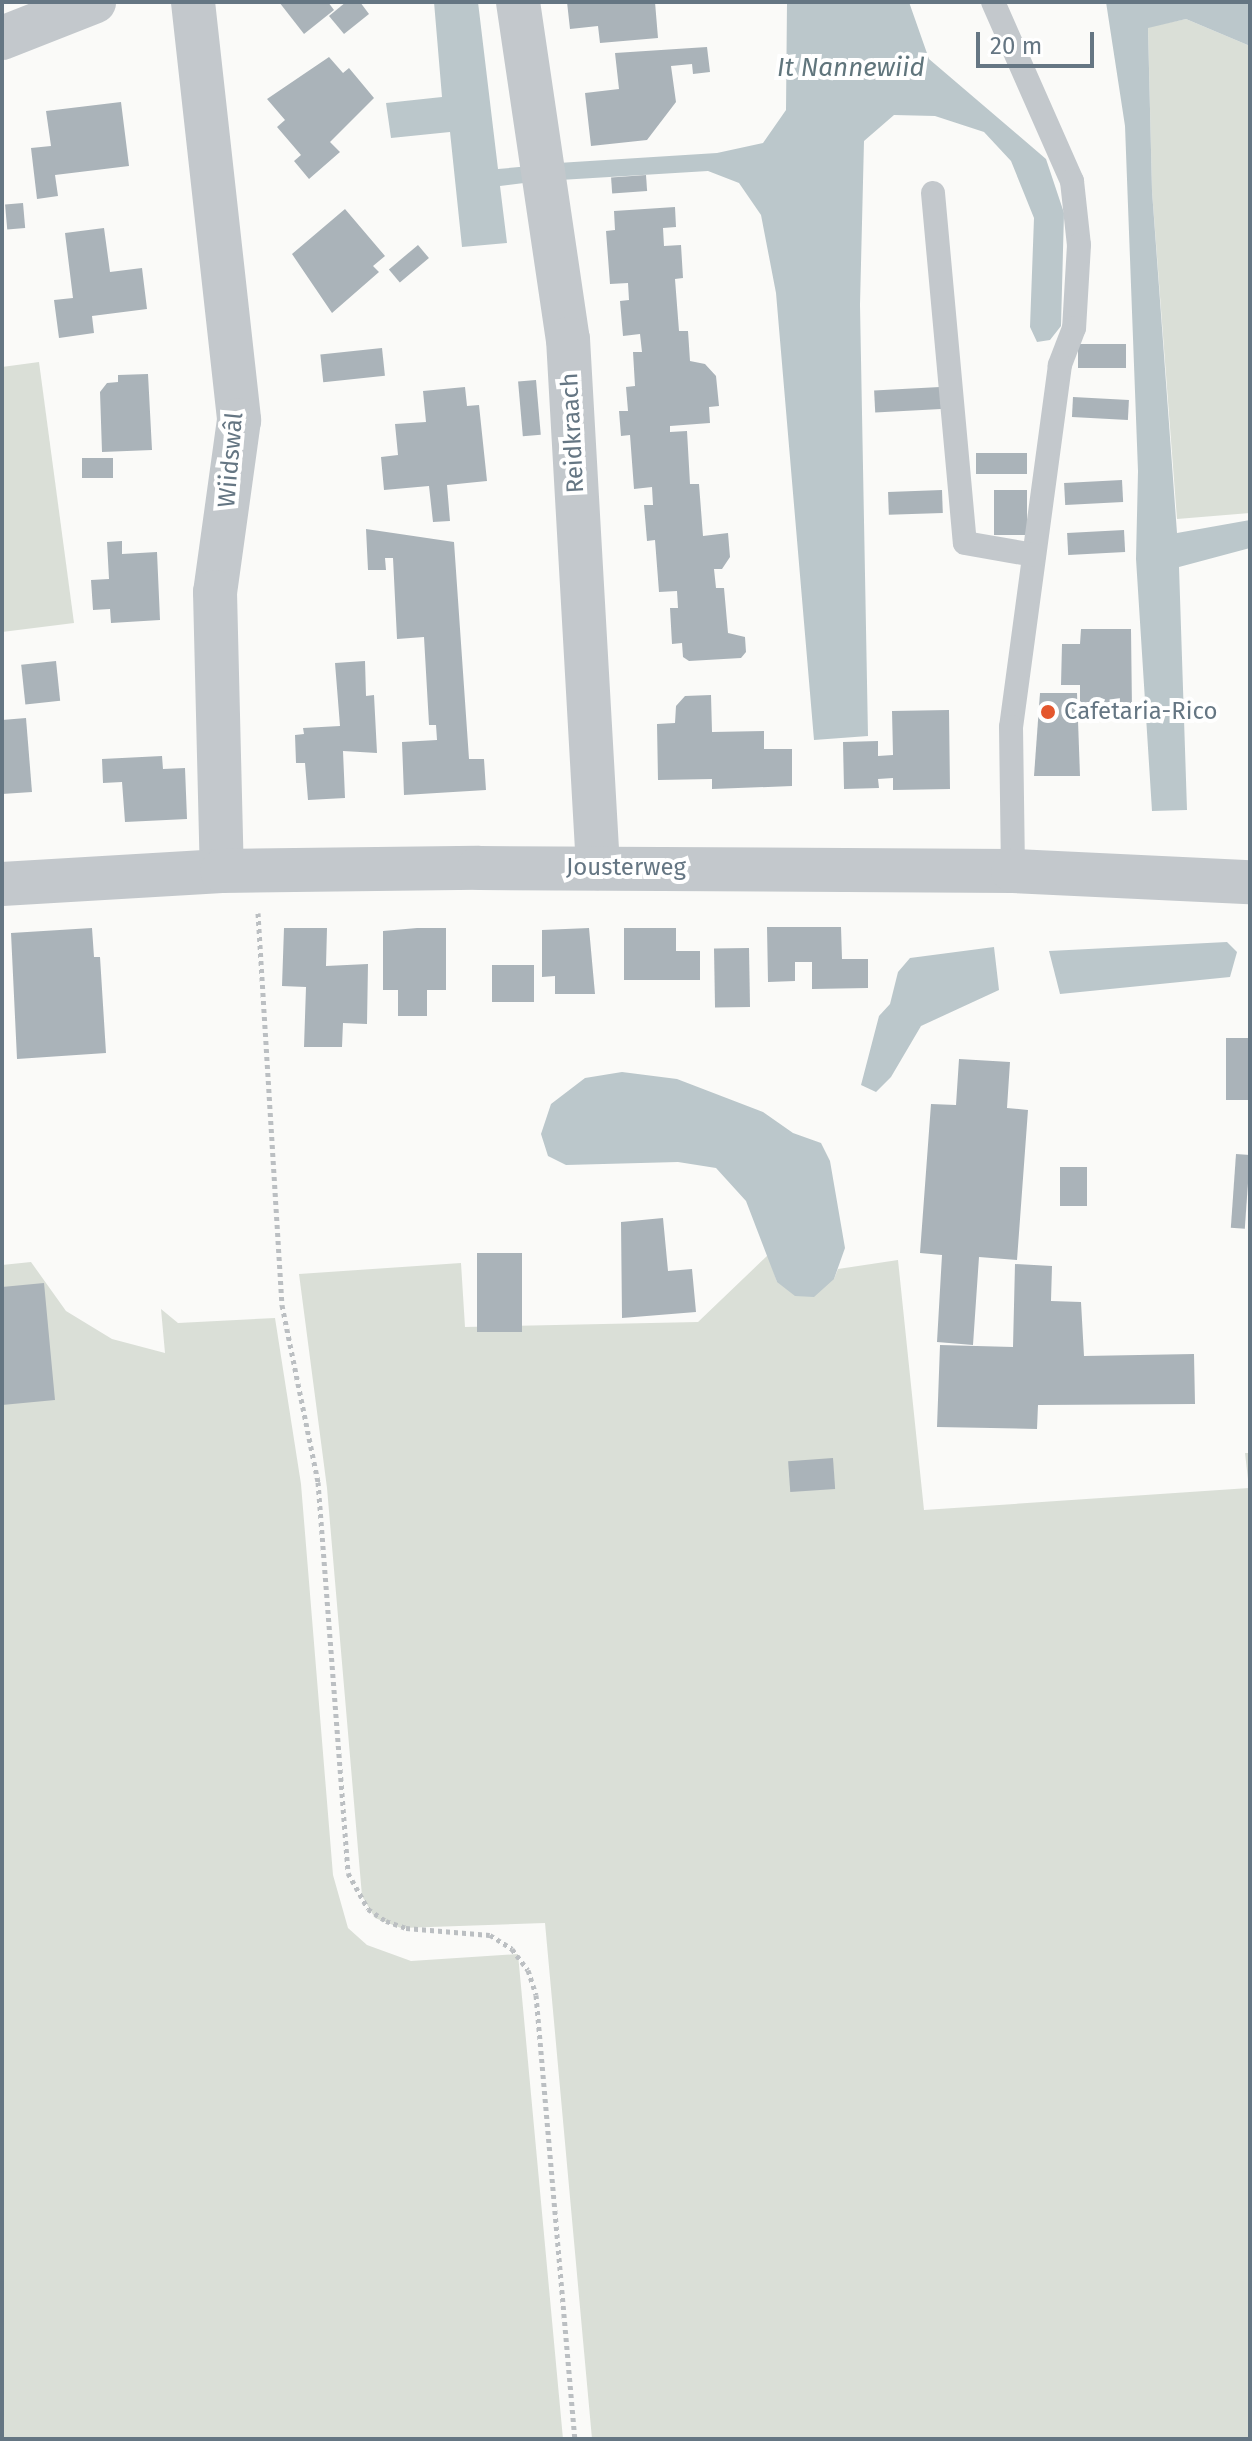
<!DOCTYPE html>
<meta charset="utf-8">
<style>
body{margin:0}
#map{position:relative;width:1252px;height:2441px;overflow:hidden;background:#fafaf8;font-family:"Fira Sans",sans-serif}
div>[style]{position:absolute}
.green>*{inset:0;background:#dadfd7}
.water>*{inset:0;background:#bbc7cb}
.building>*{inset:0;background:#aab3b9;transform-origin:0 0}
.path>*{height:5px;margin-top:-2.5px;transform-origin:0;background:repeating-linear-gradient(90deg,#bbbfc2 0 4px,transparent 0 8px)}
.service>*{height:24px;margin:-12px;padding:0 12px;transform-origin:12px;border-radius:12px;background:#c3c8cc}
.minor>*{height:44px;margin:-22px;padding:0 22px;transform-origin:22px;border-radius:22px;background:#c3c8cc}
.tertiary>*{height:44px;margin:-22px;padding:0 22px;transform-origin:22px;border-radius:22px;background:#c3c8cc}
.dots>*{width:22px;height:22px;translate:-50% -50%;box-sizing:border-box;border:4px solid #fff;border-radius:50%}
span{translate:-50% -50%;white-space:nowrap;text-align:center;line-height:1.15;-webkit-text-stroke:8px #fff;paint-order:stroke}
.street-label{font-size:24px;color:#657683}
.poi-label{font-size:24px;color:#657683}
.left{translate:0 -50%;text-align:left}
.water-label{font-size:26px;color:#60757c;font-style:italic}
.frame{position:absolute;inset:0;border:4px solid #657683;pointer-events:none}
.scale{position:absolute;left:976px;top:32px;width:118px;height:36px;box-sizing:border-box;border:4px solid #657683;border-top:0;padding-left:10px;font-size:24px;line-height:28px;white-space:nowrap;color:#657683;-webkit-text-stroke:6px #fff;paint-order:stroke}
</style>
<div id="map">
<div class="green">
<i style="clip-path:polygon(1186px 19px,1250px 46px,1250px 513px,1177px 519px,1152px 191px,1148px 27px)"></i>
<i style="clip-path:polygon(39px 362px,74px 623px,2px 632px,2px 367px)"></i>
<i style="clip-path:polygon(768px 1255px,777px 1282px,834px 1279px,838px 1269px,898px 1260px,924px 1510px,1249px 1488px,1245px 1453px,1250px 1453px,1250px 2439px,592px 2439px,545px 1923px,401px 1928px,375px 1918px,362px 1896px,327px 1488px,299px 1274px,461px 1263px,465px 1327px,698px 1322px)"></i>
<i style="clip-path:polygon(31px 1262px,66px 1311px,112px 1339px,165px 1353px,161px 1309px,178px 1323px,275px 1318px,301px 1484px,333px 1875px,348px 1928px,367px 1945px,411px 1961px,518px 1954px,563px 2439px,2px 2439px,2px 1265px)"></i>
</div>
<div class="water">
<i style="clip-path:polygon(434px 2px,478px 2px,498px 169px,530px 166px,532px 182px,500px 186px,507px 243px,462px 247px,450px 132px,391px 138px,386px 103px,442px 97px)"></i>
<i style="clip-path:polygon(787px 2px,909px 2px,929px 59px,1046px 159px,1064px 213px,1061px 326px,1050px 340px,1037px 342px,1030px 327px,1034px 218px,1011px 161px,984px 132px,935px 116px,894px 115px,864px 141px,860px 305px,868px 736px,814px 740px,776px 293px,761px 215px,739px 183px,708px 171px,560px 180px,558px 163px,717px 153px,763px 143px,786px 110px)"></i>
<i style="clip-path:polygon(1106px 2px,1250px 2px,1250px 46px,1186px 19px,1148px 28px,1152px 191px,1177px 533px,1250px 520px,1250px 548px,1179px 567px,1187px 810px,1152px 811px,1136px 559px,1138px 471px,1125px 126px)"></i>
<i style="clip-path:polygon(1227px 942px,1237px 952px,1230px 977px,1060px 994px,1049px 951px)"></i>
<i style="clip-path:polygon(994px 947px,999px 990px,921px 1026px,891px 1077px,876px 1092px,861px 1085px,879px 1016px,890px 1004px,898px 972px,910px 958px)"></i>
<i style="clip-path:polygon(622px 1072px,677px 1079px,763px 1112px,793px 1133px,821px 1143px,830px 1161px,845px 1248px,834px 1279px,814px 1297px,795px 1296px,777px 1282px,746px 1201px,716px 1168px,678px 1162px,566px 1165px,548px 1156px,541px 1134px,551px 1104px,585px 1078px)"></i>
</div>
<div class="building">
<i style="clip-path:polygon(279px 2px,328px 2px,334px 10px,304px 34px)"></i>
<i style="clip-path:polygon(346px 2px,360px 2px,369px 14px,344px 34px,329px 16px)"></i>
<i style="clip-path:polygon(567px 2px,655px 2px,658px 38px,600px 43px,598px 26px,570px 29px)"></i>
<i style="clip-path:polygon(707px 47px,710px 72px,693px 74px,692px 64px,671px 66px,676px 102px,647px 140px,591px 146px,585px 93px,619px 89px,615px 53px)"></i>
<i style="clip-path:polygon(329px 57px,343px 73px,349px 68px,374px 98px,330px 142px,340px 152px,309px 179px,294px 161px,301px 155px,277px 127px,285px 120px,267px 99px)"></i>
<i style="clip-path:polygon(121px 102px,129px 166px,55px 175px,58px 196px,37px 199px,31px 148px,51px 146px,46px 111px)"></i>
<i style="left:646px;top:175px;width:16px;height:35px;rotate:86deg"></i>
<i style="left:23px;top:203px;width:25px;height:18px;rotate:85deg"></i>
<i style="clip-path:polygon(675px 207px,676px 227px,663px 228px,664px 246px,681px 245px,683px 278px,675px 279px,679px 331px,688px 331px,690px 361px,705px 364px,716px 376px,719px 406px,709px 407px,710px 423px,670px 426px,670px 432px,687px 431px,690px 484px,699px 484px,703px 536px,728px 533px,730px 557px,722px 569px,714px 569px,716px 588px,724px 588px,728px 633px,745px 637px,746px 652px,741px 658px,689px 661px,683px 657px,682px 643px,672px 644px,670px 608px,678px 608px,677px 591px,659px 592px,655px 540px,647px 541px,644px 505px,653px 505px,652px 487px,634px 489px,630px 435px,621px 436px,619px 411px,628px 411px,626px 387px,635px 386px,633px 352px,642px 352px,640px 334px,623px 336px,620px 301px,629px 300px,628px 283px,610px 284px,606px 231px,615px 230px,614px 211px)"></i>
<i style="clip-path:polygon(345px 209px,385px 256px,373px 266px,379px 272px,332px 313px,292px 254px)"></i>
<i style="clip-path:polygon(104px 228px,110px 272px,142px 268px,147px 309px,92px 316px,94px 333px,59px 338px,54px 300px,73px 298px,65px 233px)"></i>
<i style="left:418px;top:245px;width:17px;height:38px;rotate:50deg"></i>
<i style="left:1078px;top:344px;width:48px;height:24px"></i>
<i style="left:382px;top:348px;width:28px;height:62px;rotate:84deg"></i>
<i style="clip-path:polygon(148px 374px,152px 450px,102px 452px,100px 392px,107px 383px,118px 382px,118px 375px)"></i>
<i style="left:536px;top:380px;width:55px;height:18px;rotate:85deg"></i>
<i style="clip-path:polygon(465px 387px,467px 406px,479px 405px,487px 481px,447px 485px,450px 521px,433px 522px,429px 486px,384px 490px,381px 457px,398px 455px,395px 424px,426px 422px,423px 391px)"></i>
<i style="left:940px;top:387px;width:22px;height:66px;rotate:87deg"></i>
<i style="left:1073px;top:397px;width:56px;height:20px;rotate:3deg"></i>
<i style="left:976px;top:453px;width:51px;height:21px"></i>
<i style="left:113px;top:458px;width:20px;height:31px;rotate:90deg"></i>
<i style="left:1122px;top:480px;width:22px;height:58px;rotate:87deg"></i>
<i style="left:942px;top:490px;width:23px;height:54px;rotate:88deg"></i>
<i style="left:994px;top:490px;width:33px;height:45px"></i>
<i style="clip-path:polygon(366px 529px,454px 542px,469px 759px,484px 759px,486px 790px,404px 795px,402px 742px,437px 740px,436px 725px,429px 725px,424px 637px,397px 639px,393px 558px,385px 558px,386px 570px,368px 570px)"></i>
<i style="left:1124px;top:530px;width:22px;height:57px;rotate:87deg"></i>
<i style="clip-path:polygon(122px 541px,122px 554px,157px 552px,160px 620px,111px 623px,110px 609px,93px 610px,91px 580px,109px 579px,107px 542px)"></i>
<i style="clip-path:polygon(1081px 629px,1131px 629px,1132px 711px,1080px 710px,1080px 685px,1061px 685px,1062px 644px,1080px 644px)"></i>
<i style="left:56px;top:661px;width:40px;height:35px;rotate:84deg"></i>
<i style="clip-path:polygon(365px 661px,366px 696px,374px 695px,377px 753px,343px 751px,345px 798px,308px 800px,305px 763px,296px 763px,295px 735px,304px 734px,303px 728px,340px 726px,335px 663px)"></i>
<i style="clip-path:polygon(1040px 693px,1077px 693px,1080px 776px,1034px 776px)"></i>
<i style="clip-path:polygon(711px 695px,712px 732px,764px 731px,764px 749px,792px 749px,792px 786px,712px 789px,712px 779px,658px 780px,657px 724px,675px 723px,676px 706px,685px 696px)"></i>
<i style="clip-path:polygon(949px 710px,950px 789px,893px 790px,893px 778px,878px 779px,879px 788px,844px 789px,843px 742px,878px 741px,878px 756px,893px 755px,892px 711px)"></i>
<i style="clip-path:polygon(26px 718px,32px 792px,2px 794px,2px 720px)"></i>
<i style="clip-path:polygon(162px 756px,163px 769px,185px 768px,187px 819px,125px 822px,122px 782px,103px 783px,102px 759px)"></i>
<i style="clip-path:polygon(767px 927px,841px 927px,842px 959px,868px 959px,868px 988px,812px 989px,812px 962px,795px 962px,795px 981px,768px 982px)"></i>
<i style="clip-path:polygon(92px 928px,94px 957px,100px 957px,106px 1053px,17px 1059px,11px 933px)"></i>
<i style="clip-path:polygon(284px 928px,327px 928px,326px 966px,368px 964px,367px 1024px,343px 1023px,342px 1047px,304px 1047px,306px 987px,282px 986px)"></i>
<i style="clip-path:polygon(417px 928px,446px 928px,446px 990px,427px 990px,427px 1016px,398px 1016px,398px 990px,383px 990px,383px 931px)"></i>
<i style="clip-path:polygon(589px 928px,595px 994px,555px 994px,555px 976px,542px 977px,542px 930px)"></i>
<i style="clip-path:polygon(624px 928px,676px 928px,676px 951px,700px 951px,700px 980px,624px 980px)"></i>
<i style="left:749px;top:948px;width:59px;height:35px;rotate:89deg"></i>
<i style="left:492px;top:965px;width:42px;height:37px"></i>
<i style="left:1226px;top:1038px;width:24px;height:62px"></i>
<i style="clip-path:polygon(959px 1059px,1010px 1062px,1007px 1108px,1028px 1110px,1017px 1260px,979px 1257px,973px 1345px,937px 1342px,942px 1255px,920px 1253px,931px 1104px,956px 1105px)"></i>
<i style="left:1236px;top:1154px;width:14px;height:74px;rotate:4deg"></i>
<i style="left:1060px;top:1167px;width:27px;height:39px"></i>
<i style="clip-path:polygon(663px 1218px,668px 1271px,692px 1269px,696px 1312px,622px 1318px,621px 1222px)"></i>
<i style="left:522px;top:1253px;width:79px;height:45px;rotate:90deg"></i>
<i style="clip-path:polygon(1015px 1264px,1052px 1266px,1051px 1301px,1081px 1302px,1084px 1356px,1194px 1354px,1195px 1404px,1038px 1405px,1037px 1429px,937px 1427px,940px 1345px,1013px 1347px)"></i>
<i style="clip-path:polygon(44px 1283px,55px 1400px,2px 1405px,2px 1287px)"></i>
<i style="left:833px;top:1458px;width:31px;height:45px;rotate:86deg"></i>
</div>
<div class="path">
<i style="left:258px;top:913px;width:393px;rotate:86.5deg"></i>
<i style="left:282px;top:1305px;width:181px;rotate:78.5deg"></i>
<i style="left:318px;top:1482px;width:392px;rotate:85.6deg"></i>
<i style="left:348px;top:1873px;width:41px;rotate:60.9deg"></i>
<i style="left:368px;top:1909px;width:22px;rotate:34deg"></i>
<i style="left:386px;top:1921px;width:21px;rotate:19deg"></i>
<i style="left:406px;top:1928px;width:84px;rotate:4.8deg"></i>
<i style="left:490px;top:1935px;width:26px;rotate:32deg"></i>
<i style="left:512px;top:1949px;width:26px;rotate:53deg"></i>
<i style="left:528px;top:1970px;width:26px;rotate:72deg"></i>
<i style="left:536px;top:1995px;width:446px;rotate:85deg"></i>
</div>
<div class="service">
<i style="left:993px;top:2px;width:196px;rotate:66.2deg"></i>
<i style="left:1072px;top:181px;width:64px;rotate:83.8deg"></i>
<i style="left:1079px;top:245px;width:83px;rotate:93.4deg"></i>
<i style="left:1074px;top:328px;width:40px;rotate:111deg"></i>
<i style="left:1060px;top:365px;width:365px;rotate:97.7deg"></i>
<i style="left:1011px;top:727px;width:144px;rotate:89.2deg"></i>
<i style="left:933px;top:193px;width:351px;rotate:84.8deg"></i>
<i style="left:965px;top:543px;width:70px;rotate:9.9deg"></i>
</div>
<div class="minor">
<i style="left:193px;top:2px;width:421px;rotate:83.7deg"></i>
<i style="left:239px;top:420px;width:174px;rotate:97.9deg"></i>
<i style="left:215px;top:592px;width:279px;rotate:88.6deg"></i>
<i style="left:518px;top:2px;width:341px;rotate:81.6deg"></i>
<i style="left:568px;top:339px;width:530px;rotate:86.75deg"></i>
<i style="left:2px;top:38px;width:99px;rotate:-21.4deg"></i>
</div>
<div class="tertiary">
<i style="left:2px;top:884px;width:220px;rotate:-3.4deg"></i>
<i style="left:222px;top:871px;width:257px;rotate:-0.7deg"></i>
<i style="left:479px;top:868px;width:534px;rotate:0.32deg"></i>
<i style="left:1013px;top:871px;width:237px;rotate:2.7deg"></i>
</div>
<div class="dots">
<i style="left:1048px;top:712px;background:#e4572e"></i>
</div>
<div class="street-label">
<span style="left:573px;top:433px;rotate:-93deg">Reidkraach</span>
<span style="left:231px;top:460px;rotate:-85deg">Wiidswâl</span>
<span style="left:626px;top:868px">Jousterweg</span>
</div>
<div class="poi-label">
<span class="left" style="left:1064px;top:712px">Cafetaria-Rico</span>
</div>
<div class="water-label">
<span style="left:851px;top:68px">It Nannewiid</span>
</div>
<div class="frame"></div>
<div class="scale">20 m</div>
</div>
